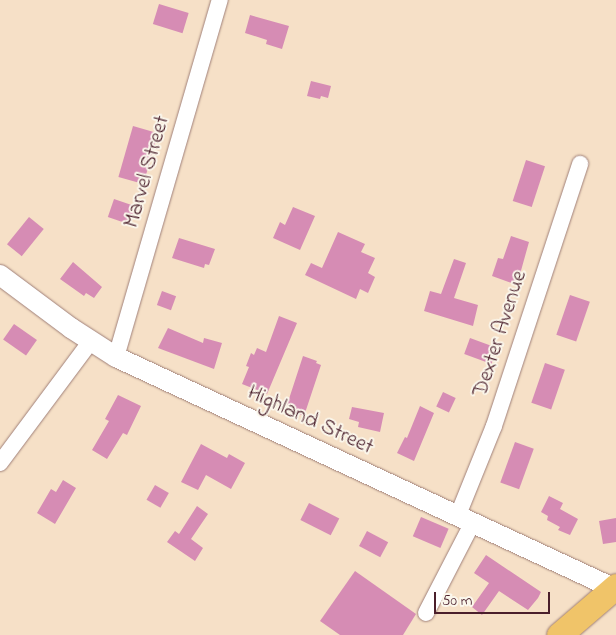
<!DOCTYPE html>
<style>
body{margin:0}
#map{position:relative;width:616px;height:635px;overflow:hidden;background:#f6e0c7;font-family:"Indie Flower",sans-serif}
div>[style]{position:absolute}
.building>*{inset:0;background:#d68cb4;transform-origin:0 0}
.roads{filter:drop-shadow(0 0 1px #a08079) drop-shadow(0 0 1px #a08079)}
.minor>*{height:16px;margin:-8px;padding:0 8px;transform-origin:8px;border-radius:8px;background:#fff}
.tertiary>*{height:20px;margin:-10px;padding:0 10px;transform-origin:10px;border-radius:10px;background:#fff}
.primary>*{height:25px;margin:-12.5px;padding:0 12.5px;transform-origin:12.5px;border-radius:12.5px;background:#f0c469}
span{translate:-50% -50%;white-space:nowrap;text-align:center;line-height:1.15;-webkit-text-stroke:4px #fbf7ec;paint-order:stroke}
.street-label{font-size:22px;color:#4a1f2b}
.scale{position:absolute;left:434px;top:592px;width:116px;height:22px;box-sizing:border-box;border:2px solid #4a1f2b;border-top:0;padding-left:6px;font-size:15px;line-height:18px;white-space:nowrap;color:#4a1f2b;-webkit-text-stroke:4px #fbf7ec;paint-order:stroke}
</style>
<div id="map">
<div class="building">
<i style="left:159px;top:4px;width:31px;height:21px;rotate:17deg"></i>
<i style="clip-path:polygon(250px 15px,289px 26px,282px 49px,266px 44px,267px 40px,245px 33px)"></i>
<i style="clip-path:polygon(311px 81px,331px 86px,328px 98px,321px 96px,320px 99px,307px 96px)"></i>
<i style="left:133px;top:126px;width:26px;height:53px;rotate:16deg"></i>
<i style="left:526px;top:160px;width:20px;height:43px;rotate:18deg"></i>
<i style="left:114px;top:199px;width:24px;height:19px;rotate:19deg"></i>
<i style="clip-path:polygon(293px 207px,315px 216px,300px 250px,273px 238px,280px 222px,285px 225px)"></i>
<i style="left:29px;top:217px;width:19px;height:35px;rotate:39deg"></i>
<i style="clip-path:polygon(338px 232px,365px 244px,361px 252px,375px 258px,368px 273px,375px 277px,368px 293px,360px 289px,356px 299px,305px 275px,311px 263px,322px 268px)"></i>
<i style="clip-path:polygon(511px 236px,529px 242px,517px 285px,492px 276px,498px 258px,503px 259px)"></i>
<i style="clip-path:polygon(179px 238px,215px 249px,209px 265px,205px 264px,204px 268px,172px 258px)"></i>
<i style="clip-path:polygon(454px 259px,466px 263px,454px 298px,478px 305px,473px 326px,424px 311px,430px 291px,441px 294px)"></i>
<i style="clip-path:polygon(73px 262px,102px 287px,94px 298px,86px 293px,84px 296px,60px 279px)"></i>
<i style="left:162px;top:291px;width:15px;height:15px;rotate:20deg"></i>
<i style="left:570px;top:295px;width:21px;height:42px;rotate:19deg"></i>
<i style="clip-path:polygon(279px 316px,297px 323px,267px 394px,242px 384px,249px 367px,246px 366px,251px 353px,254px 355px,257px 348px,266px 352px)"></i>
<i style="left:14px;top:324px;width:28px;height:19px;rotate:35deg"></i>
<i style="clip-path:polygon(168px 328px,203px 343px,204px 338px,222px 343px,214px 369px,158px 348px)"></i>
<i style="left:470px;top:338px;width:29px;height:17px;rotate:20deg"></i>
<i style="clip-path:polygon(303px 356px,317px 361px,316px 363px,321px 365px,304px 416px,288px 410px,289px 406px,287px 405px)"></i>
<i style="left:545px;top:363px;width:21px;height:42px;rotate:19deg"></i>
<i style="left:443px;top:392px;width:14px;height:16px;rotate:25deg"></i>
<i style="clip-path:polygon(118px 395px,141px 406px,127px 435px,123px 433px,107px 459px,92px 450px,109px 421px,105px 419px)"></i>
<i style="clip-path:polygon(420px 406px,434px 413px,414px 461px,397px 453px,405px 437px,407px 438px)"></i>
<i style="clip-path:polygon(352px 407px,384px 413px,380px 432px,358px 427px,359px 422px,349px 419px)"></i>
<i style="left:515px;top:442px;width:20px;height:43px;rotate:20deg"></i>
<i style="clip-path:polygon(201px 444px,227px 458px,229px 454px,245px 463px,231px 489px,206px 475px,198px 490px,181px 482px)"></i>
<i style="clip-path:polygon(63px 480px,76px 488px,55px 524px,37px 513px,51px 489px,56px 492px)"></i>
<i style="left:155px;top:485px;width:16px;height:17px;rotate:30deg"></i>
<i style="clip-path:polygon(549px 496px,563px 503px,560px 509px,578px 519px,570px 535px,558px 530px,560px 527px,547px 520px,548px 516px,541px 512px)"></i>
<i style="left:309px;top:503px;width:34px;height:19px;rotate:27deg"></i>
<i style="clip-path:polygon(197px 506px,208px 514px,191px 539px,203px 548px,195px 561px,167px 542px,175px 531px,179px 534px)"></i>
<i style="left:421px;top:517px;width:30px;height:21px;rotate:23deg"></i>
<i style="clip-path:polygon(616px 518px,616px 542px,603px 544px,599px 521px)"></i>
<i style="left:367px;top:531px;width:24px;height:17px;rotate:28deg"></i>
<i style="clip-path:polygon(486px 555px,541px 592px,538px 598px,528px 610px,499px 591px,482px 615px,472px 607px,489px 583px,474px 573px)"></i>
<i style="clip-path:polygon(355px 571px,416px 614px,403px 635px,340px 635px,320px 621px)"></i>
</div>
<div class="roads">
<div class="minor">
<i style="left:116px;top:357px;width:372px;rotate:-73.8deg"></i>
<i style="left:0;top:463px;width:152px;rotate:-53.3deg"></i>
<i style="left:458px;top:515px;width:96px;rotate:-68deg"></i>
<i style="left:494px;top:426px;width:276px;rotate:-71.8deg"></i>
<i style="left:426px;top:613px;width:102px;rotate:-62.7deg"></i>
</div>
<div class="tertiary">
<i style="left:0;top:275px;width:89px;rotate:36.7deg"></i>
<i style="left:71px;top:328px;width:54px;rotate:32.8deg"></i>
<i style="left:116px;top:357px;width:548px;rotate:24.93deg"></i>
</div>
<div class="primary">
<i style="left:559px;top:635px;width:75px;rotate:-40.7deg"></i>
</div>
</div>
<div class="street-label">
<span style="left:148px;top:172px;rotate:-74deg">Marvel Street</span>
<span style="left:501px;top:334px;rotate:-72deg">Dexter Avenue</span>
<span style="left:310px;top:421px;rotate:25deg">Highland Street</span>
</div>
<div class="scale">50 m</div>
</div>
